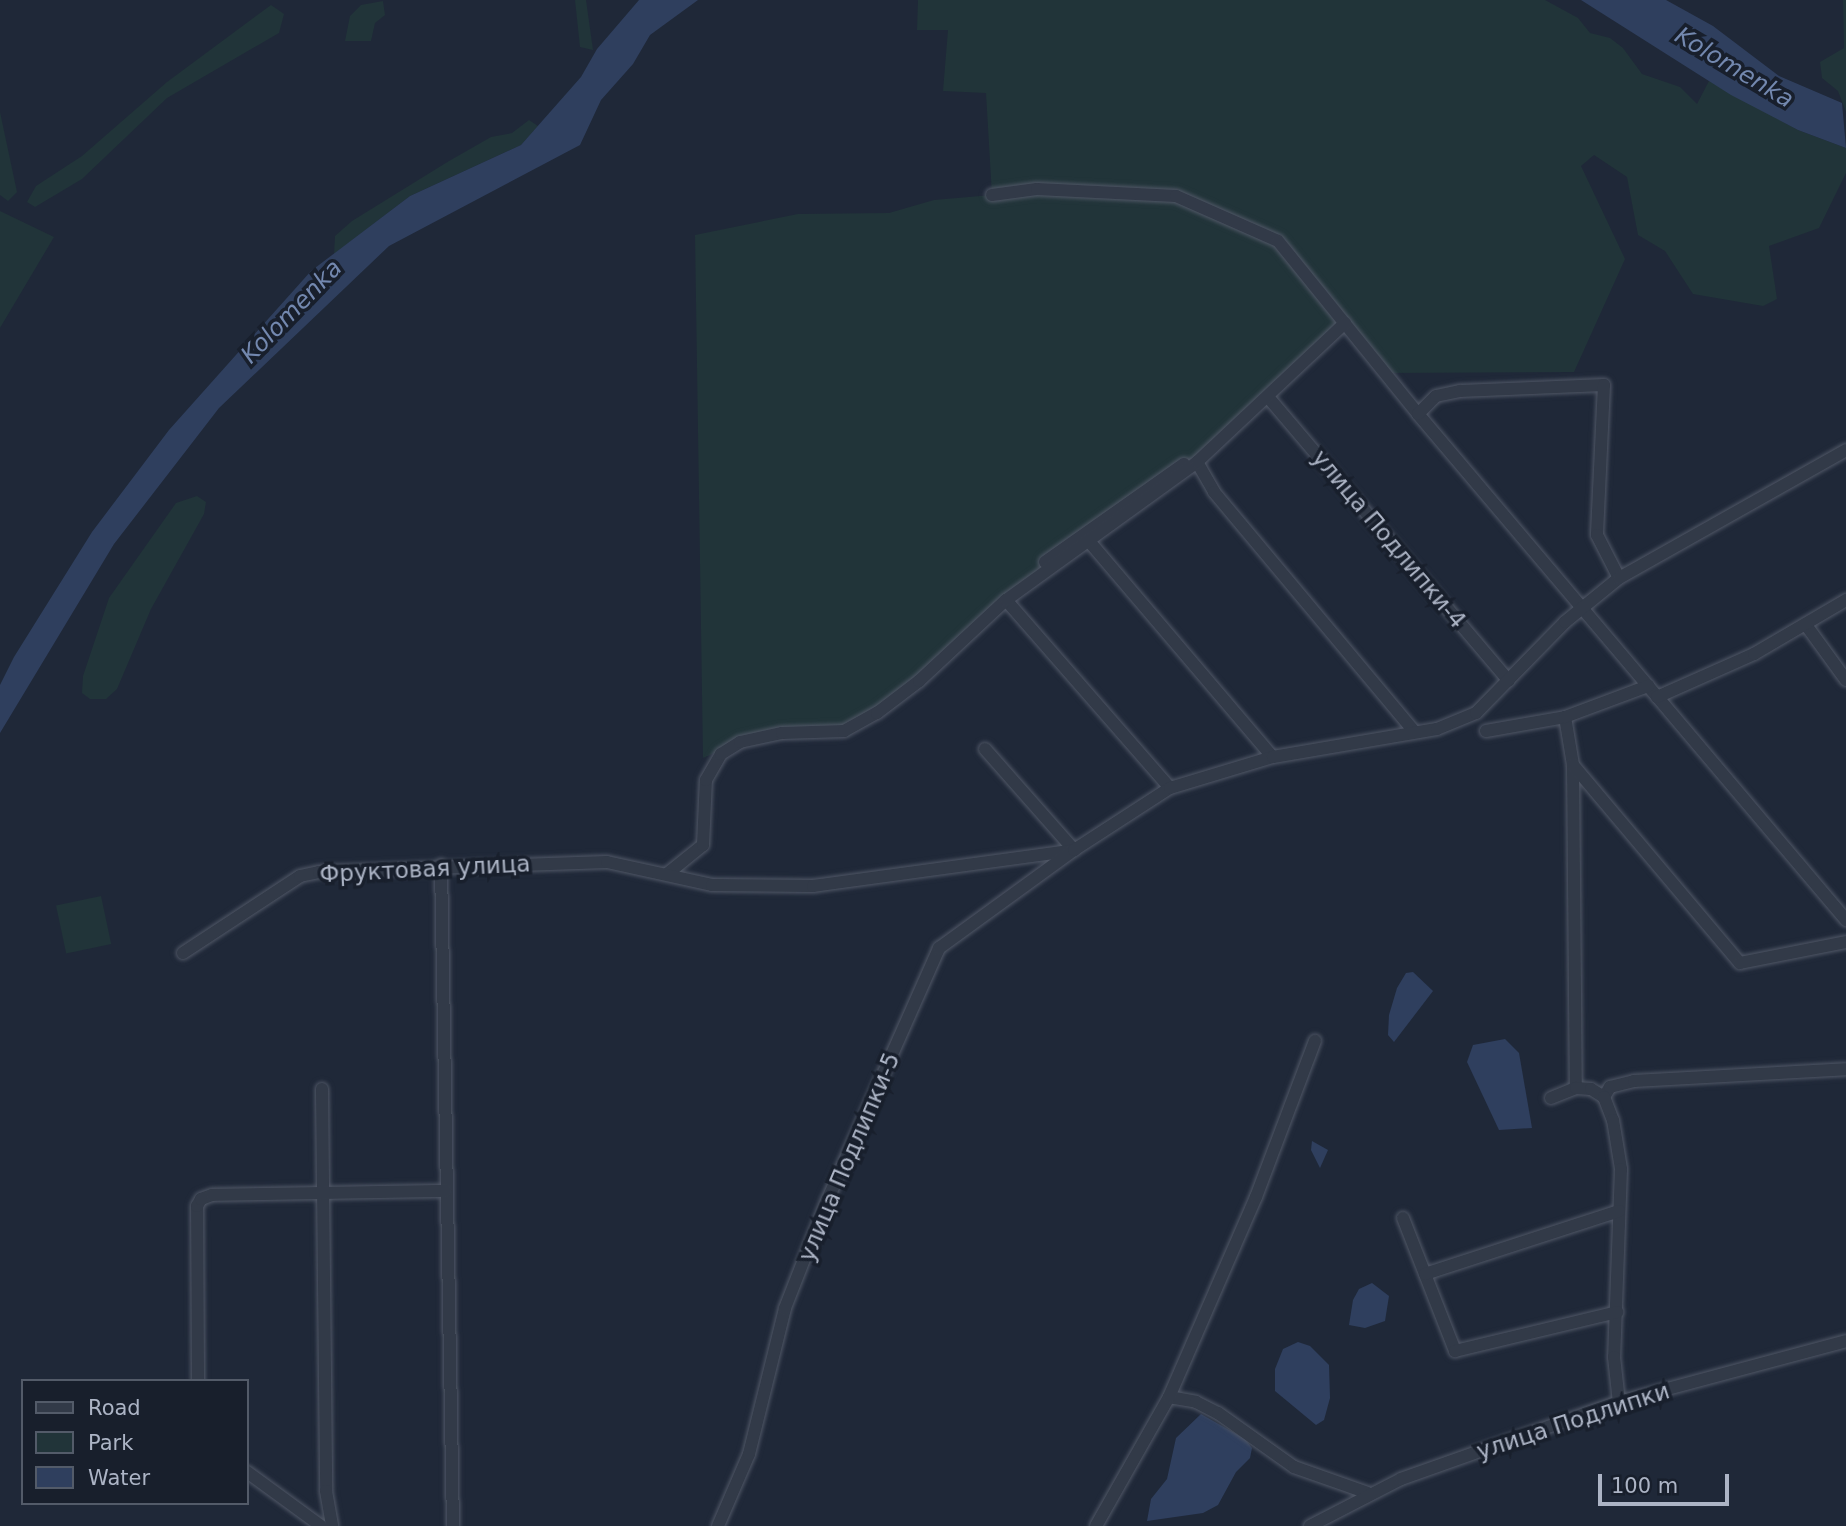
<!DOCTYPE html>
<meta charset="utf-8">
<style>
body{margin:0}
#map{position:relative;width:1846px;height:1526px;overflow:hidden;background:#1f2838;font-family:"DejaVu Sans",sans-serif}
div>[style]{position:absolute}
.green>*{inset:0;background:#213439;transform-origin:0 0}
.water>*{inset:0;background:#2f3f5e}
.roads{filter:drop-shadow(0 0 2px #505766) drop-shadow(0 0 2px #505766)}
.minor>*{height:12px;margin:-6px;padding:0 6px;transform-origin:6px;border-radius:6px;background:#323a48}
span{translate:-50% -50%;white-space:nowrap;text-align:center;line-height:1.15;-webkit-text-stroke:7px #181f2c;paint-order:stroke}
.street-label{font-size:23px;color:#acb4c5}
.water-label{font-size:24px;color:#7388af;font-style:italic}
.legend{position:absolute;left:21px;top:1379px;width:228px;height:126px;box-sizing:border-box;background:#181f2c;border:2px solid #535b69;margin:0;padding:9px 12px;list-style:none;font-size:21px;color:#acb4c5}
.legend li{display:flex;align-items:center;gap:14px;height:35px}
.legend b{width:35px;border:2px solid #535b69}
.scale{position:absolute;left:1598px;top:1474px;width:131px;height:32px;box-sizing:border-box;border:4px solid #acb4c5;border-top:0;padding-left:9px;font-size:21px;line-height:24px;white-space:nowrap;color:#acb4c5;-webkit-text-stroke:5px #181f2c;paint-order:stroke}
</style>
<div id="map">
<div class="green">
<i style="clip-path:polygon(575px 0,586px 0,593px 50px,580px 47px)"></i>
<i style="clip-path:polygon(918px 0,1545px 0,1578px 18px,1590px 33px,1610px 38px,1623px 48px,1642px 74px,1680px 87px,1697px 104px,1709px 81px,1798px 130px,1846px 148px,1846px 173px,1819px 228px,1769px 246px,1777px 299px,1763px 306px,1693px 294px,1665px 251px,1638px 235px,1627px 177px,1594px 155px,1581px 166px,1625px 259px,1574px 372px,1386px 373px,1346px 324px,1230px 432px,1006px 600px,899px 692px,838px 729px,740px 742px,703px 758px,695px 235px,798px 214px,889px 213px,934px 200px,992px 195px,986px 93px,943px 91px,948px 30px,917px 30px)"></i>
<i style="clip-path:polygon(1843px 0,1846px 0,1846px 112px,1838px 91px,1822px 78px,1820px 62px,1844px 48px)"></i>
<i style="clip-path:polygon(383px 1px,385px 15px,375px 23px,371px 41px,345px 41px,350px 16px,361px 5px)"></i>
<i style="clip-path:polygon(271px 5px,284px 14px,279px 33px,167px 98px,82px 179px,35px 207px,27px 202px,36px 186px,82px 156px,167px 82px)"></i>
<i style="clip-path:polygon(0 112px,17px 192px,8px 201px,0 195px)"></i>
<i style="clip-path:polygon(529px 120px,538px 126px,521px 145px,410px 196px,334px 254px,335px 236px,352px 221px,449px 161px,491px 137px,512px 133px)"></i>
<i style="clip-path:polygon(0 211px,54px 237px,0 328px)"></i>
<i style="clip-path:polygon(197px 496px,206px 502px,204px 514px,151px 609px,117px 689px,106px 699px,90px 699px,82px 693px,83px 676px,109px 598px,176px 503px)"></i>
<i style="left:101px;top:896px;width:49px;height:46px;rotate:78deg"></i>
</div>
<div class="water">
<i style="clip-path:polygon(639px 0,698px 0,650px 35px,633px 64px,601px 100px,580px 145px,389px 246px,219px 408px,114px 544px,0 733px,0 685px,14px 657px,92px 532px,169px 430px,311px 271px,410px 196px,521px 145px,581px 77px,597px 49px)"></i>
<i style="clip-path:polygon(1581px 0,1666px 0,1713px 26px,1779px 76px,1842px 103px,1846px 148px,1798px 130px,1731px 95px)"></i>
<i style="clip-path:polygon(1413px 972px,1433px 991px,1394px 1042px,1388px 1035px,1389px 1015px,1397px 988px,1406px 973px)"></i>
<i style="clip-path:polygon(1505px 1039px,1519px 1053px,1532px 1128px,1499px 1130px,1467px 1062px,1473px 1045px)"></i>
<i style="clip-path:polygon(1312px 1141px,1328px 1150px,1320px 1168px,1311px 1150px)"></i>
<i style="clip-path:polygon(1372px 1283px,1389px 1296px,1385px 1321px,1365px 1328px,1349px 1325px,1353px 1300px,1359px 1289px)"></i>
<i style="clip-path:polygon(1298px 1342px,1310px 1346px,1329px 1365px,1330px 1398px,1324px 1420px,1316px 1425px,1275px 1391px,1275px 1369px,1283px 1349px)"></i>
<i style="clip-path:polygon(1201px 1414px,1245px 1439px,1252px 1448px,1250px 1458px,1236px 1472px,1218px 1505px,1203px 1513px,1147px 1521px,1151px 1499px,1167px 1479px,1176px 1438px)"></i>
</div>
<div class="roads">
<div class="minor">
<i style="left:992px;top:195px;width:45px;rotate:-7.6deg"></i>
<i style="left:1037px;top:189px;width:139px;rotate:2.9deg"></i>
<i style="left:1176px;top:196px;width:111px;rotate:23.8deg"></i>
<i style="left:1278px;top:241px;width:223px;rotate:51deg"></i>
<i style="left:1418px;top:414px;width:663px;rotate:49.77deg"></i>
<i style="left:1268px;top:397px;width:372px;rotate:49.7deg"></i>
<i style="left:1418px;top:414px;width:25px;rotate:-45deg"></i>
<i style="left:1436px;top:396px;width:25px;rotate:-12deg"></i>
<i style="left:1460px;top:391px;width:144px;rotate:-2.4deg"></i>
<i style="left:1604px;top:385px;width:150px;rotate:92.7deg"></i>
<i style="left:1597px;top:535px;width:48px;rotate:62.9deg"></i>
<i style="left:1197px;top:462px;width:34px;rotate:60deg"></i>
<i style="left:1214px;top:492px;width:312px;rotate:50.1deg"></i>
<i style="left:1088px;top:540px;width:285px;rotate:49.6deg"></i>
<i style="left:1045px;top:562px;width:170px;rotate:-35.2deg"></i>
<i style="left:1006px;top:600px;width:249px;rotate:48.9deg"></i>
<i style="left:1806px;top:625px;width:68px;rotate:54deg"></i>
<i style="left:1657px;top:697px;width:106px;rotate:-23.9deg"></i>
<i style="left:1754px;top:654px;width:107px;rotate:-30.4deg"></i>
<i style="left:1565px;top:717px;width:49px;rotate:80.5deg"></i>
<i style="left:1573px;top:765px;width:323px;rotate:89.5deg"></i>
<i style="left:1486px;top:731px;width:80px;rotate:-10deg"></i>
<i style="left:1565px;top:717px;width:89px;rotate:-20.5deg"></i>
<i style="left:985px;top:749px;width:135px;rotate:48.6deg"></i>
<i style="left:1573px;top:765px;width:259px;rotate:49.9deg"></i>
<i style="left:1740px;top:963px;width:108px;rotate:-11.2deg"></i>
<i style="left:441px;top:865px;width:661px;rotate:88.96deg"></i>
<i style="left:667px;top:874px;width:46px;rotate:-38.9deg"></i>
<i style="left:703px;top:845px;width:65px;rotate:-87.4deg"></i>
<i style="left:706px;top:780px;width:30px;rotate:-60deg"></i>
<i style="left:721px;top:754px;width:22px;rotate:-32deg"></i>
<i style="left:740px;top:742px;width:43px;rotate:-12.1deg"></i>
<i style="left:782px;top:733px;width:62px;rotate:-1.8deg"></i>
<i style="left:844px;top:731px;width:38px;rotate:-29deg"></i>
<i style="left:877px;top:713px;width:53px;rotate:-37.3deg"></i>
<i style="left:919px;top:681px;width:119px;rotate:-43deg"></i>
<i style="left:1006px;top:600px;width:236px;rotate:-35.8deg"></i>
<i style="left:1197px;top:462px;width:203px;rotate:-43.2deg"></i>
<i style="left:183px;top:953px;width:140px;rotate:-33.3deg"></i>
<i style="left:300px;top:876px;width:19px;rotate:-12deg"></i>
<i style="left:319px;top:872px;width:288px;rotate:-2deg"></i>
<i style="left:607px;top:862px;width:107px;rotate:12.4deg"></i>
<i style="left:712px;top:885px;width:101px;rotate:0.6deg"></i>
<i style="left:813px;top:886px;width:259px;rotate:-7.8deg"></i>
<i style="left:322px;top:1089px;width:402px;rotate:89.4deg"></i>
<i style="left:326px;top:1491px;width:36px;rotate:80deg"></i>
<i style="left:1604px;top:1097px;width:12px;rotate:-59deg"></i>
<i style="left:1610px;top:1087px;width:25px;rotate:-14deg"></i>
<i style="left:1634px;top:1081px;width:212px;rotate:-3.2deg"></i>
<i style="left:1551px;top:1098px;width:27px;rotate:-22deg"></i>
<i style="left:1576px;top:1088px;width:15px;rotate:4deg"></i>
<i style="left:1591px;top:1089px;width:15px;rotate:32deg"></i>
<i style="left:1604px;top:1097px;width:25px;rotate:69deg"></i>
<i style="left:1613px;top:1120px;width:50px;rotate:80.7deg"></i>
<i style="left:1621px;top:1169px;width:188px;rotate:92.1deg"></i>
<i style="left:1614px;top:1357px;width:45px;rotate:83.7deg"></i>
<i style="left:1403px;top:1218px;width:143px;rotate:68.6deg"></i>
<i style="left:1455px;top:1351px;width:167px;rotate:-13.5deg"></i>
<i style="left:1425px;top:1274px;width:204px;rotate:-18deg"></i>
<i style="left:198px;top:1381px;width:175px;rotate:-90.3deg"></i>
<i style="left:197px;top:1206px;width:8px;rotate:-60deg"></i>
<i style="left:201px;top:1199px;width:12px;rotate:-20deg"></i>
<i style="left:212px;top:1195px;width:234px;rotate:-1deg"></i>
<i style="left:1169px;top:1397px;width:27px;rotate:10deg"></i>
<i style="left:1196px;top:1402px;width:25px;rotate:27deg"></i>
<i style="left:1218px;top:1413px;width:93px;rotate:35.4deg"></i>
<i style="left:1294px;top:1467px;width:78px;rotate:19.4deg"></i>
<i style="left:247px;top:1472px;width:92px;rotate:36.1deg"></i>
<i style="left:718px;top:1526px;width:78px;rotate:-66.7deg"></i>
<i style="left:749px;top:1454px;width:150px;rotate:-76.1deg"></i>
<i style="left:785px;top:1308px;width:115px;rotate:-68.6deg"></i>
<i style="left:827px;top:1201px;width:277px;rotate:-66.1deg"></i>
<i style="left:939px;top:948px;width:167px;rotate:-36deg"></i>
<i style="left:1074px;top:850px;width:114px;rotate:-32.9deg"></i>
<i style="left:1170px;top:788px;width:108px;rotate:-16.8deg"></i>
<i style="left:1273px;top:757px;width:166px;rotate:-9.7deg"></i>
<i style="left:1437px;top:729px;width:42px;rotate:-22.3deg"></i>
<i style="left:1476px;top:713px;width:127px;rotate:-45.6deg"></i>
<i style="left:1565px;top:622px;width:70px;rotate:-39.2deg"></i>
<i style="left:1619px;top:578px;width:261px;rotate:-29.4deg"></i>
<i style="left:1096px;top:1526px;width:148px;rotate:-60.5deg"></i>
<i style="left:1169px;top:1397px;width:218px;rotate:-66.5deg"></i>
<i style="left:1256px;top:1197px;width:167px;rotate:-69.3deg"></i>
<i style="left:1310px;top:1526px;width:102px;rotate:-27.3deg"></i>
<i style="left:1401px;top:1479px;width:231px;rotate:-19.5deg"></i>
<i style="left:1619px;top:1402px;width:235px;rotate:-15deg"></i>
</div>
</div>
<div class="street-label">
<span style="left:1389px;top:539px;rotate:50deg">улица Подлипки-4</span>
<span style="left:425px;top:869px;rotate:-3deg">Фруктовая улица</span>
<span style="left:849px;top:1157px;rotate:-67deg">улица Подлипки-5</span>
<span style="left:1573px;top:1421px;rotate:-18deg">улица Подлипки</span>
</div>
<div class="water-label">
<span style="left:1734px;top:68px;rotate:31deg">Kolomenka</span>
<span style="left:292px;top:312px;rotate:-46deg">Kolomenka</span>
</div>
<ul class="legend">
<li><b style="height:9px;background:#323a48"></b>Road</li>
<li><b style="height:19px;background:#213439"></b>Park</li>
<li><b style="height:19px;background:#2f3f5e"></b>Water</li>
</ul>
<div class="scale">100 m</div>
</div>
